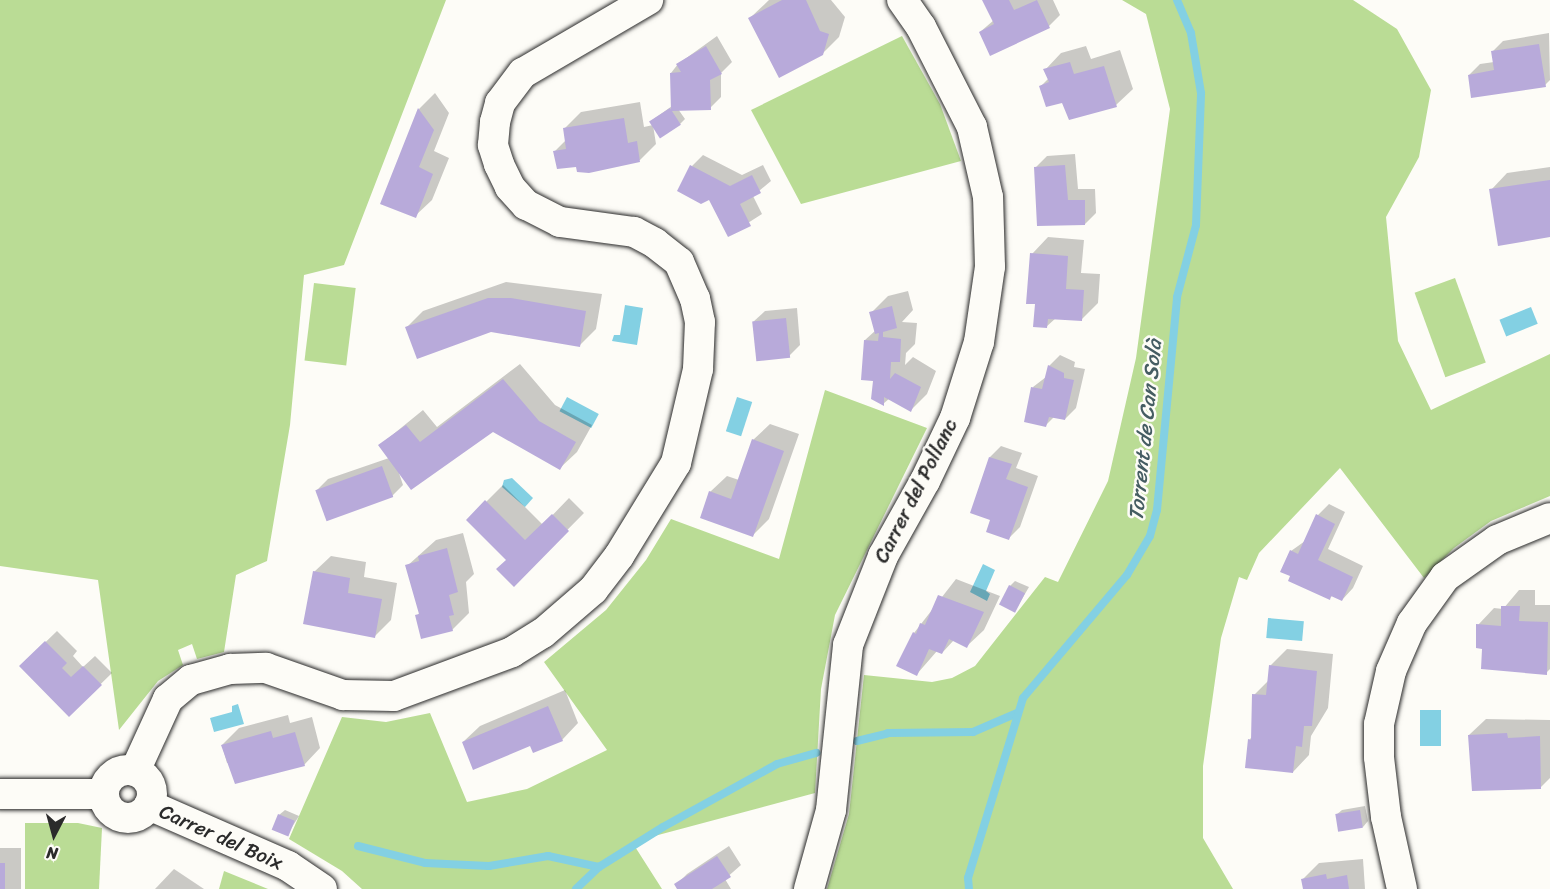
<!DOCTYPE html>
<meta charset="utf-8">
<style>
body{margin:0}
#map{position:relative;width:1550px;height:889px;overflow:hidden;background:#fdfcf7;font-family:Sriracha,sans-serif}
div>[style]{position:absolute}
.green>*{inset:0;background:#badc95;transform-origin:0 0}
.water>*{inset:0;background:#83d0e3;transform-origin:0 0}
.shadow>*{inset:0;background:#0003;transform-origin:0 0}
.stream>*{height:8px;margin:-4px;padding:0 4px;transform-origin:4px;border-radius:4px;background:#83d0e3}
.building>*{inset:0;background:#b8aada;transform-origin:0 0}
.roads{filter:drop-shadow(0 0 2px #2b2b2b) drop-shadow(0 0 2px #2b2b2b)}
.minor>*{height:30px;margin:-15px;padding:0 15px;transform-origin:15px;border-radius:15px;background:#fdfcf7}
.minor>.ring{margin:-15px;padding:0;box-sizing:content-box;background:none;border:30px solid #fdfcf7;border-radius:50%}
span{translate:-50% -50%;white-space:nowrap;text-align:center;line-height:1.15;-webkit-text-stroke:5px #fdfcf7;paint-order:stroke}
.street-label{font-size:20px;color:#2b2b2b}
.water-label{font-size:21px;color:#455d62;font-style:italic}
.north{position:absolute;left:24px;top:805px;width:60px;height:60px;-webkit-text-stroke:4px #fdfcf7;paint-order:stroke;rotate:186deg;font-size:16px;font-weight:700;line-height:24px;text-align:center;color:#2b2b2b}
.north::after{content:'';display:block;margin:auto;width:21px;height:27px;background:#2b2b2b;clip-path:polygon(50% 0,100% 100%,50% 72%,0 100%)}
</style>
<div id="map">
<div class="green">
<i style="clip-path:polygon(0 0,446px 0,344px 265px,304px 275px,290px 425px,267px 561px,236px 575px,224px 652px,197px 659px,192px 644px,178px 650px,183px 665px,158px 681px,119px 730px,98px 580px,0 566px)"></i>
<i style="clip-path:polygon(1122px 0,1353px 0,1397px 29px,1431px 90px,1419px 157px,1386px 217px,1398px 341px,1431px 410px,1550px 354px,1550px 496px,1491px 521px,1454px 548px,1424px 578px,1340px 468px,1259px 553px,1247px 580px,1239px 577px,1221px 638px,1203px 766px,1203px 838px,1233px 889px,827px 889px,849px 814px,864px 675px,932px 682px,952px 678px,975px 666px,1045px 577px,1058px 582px,1108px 481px,1136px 358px,1170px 109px,1146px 14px)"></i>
<i style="clip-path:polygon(902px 36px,940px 104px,961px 161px,801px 204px,751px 110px)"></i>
<i style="left:1455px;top:278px;width:90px;height:43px;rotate:70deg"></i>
<i style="left:314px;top:283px;width:42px;height:78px;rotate:7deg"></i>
<i style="clip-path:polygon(825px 390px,927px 428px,835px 615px,821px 689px,815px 793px,632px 842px,662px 889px,362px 889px,342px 871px,289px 839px,342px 717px,386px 722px,430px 713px,467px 802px,527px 789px,607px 750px,544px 662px,606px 610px,646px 560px,671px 519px,779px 559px)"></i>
<i style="clip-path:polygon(25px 823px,78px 823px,102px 828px,99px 889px,25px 889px)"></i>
<i style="clip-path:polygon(224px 871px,268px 889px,219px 889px)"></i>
</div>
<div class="water">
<i style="clip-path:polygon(625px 305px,643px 308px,637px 345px,612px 341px,614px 335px,620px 335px)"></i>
<i style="left:1531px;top:307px;width:18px;height:34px;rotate:68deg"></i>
<i style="left:567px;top:397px;width:36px;height:16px;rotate:28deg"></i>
<i style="left:737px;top:397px;width:16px;height:36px;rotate:18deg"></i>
<i style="clip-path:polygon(512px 478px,533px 498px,525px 507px,502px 487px,504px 480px)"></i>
<i style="clip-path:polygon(983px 564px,995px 570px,986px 591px,990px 594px,987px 601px,970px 592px)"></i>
<i style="left:1268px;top:618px;width:36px;height:20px;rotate:5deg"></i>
<i style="clip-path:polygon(238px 704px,244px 724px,214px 732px,210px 718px,232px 712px,232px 706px)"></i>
<i style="left:1420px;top:710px;width:21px;height:36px"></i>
</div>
<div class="shadow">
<i style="clip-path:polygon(769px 0,831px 0,845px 17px,839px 37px,822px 54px,750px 18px)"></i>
<i style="clip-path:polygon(985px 0,1053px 0,1060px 15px,1049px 26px,980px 32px,994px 20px)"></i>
<i style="clip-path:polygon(1549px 33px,1550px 80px,1545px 85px,1469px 75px,1480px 64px,1494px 62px,1492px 52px,1503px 41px)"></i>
<i style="clip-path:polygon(717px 36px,732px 62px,721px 73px,721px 97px,710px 108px,678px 109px,685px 119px,680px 124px,651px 121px,672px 106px,671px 73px,678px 64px)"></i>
<i style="clip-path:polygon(1086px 46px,1091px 59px,1120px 50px,1133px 89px,1116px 105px,1070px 118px,1063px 101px,1041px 86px,1049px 78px,1045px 70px,1061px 53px)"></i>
<i style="clip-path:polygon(435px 93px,449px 113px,434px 151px,449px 158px,432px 200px,415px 216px,382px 203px,419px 109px)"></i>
<i style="clip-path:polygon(640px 102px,644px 127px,653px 125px,656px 144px,640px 160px,577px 165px,555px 151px,566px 140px,564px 129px,581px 112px)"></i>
<i style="clip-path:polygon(1075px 154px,1078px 189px,1095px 189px,1096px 213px,1085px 224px,1036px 167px,1047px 156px)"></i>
<i style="clip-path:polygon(703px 155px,742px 175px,763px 165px,771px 181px,753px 196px,762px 214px,729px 235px,692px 166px)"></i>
<i style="clip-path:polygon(1550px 167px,1550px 236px,1491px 190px,1507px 173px)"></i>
<i style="clip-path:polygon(1048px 237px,1084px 240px,1081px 273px,1100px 274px,1098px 303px,1082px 319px,1056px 318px,1046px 327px,1036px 303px,1032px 254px)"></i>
<i style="clip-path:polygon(506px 282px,602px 294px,596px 329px,580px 345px,490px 331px,407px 327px,423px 311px)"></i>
<i style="clip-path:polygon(908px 291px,913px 310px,902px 322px,917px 323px,915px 344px,906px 353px,905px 365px,913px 357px,936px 371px,927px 394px,911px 410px,890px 398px,883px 404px,865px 340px,876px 330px,871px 313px,888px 296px)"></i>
<i style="clip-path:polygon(797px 308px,800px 345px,789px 356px,753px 322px,765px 311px)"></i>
<i style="clip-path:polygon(1060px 355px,1075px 362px,1074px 367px,1085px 369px,1076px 408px,1065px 419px,1054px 417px,1046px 425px,1033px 387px,1046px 377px,1049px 366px)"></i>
<i style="clip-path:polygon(520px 364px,555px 405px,592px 425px,577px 452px,560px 468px,493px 430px,399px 473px,403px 485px,392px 496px,317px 490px,328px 479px,389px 458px,380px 445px,423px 410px,437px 427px)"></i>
<i style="clip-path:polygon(770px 424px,799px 434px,769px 519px,753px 535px,710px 492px,727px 476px,739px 480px,753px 440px)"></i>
<i style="clip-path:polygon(1001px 446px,1022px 453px,1016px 468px,1038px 476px,1020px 527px,1009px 538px,991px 519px,990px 457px)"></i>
<i style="clip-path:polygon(503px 485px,543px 525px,569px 498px,584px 513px,514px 584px,508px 560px,468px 520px)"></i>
<i style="clip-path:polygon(1329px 504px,1345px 512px,1328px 549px,1363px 566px,1353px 588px,1342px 600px,1333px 595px,1329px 599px,1291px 551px,1305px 541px,1318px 515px)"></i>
<i style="clip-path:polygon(463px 533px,474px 574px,466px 582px,469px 613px,452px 630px,417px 616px,420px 612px,407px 566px,436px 540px)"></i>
<i style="clip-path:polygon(331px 556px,366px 562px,364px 577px,397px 583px,391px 620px,374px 637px,314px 572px)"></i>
<i style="clip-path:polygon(956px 579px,1000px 596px,984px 630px,967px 646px,954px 640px,942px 653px,937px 651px,917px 674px,914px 633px)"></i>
<i style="clip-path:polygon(1015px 581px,1029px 587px,1015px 611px,1010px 586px)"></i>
<i style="clip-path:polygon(1519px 590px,1535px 590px,1535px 605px,1550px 605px,1550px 669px,1546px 673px,1483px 647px,1478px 625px,1494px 608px,1503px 609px)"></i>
<i style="clip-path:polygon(57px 631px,77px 651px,73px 656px,83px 667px,95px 656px,112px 673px,69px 715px,21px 666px)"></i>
<i style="clip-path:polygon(1287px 649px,1333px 654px,1328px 708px,1311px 736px,1309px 755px,1293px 772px,1249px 740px,1253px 736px,1254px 695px,1269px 680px,1270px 666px)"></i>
<i style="clip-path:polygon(565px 690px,578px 723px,562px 740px,531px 744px,463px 742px,480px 726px)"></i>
<i style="clip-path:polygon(288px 715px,290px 723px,312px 717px,320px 748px,304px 765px,227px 763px,222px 745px,239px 728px)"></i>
<i style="clip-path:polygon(1486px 719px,1550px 720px,1550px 778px,1541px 787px,1469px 735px)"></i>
<i style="clip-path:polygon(1365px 806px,1368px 821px,1363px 827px,1336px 815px,1342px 810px)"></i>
<i style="clip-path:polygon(285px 810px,299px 816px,287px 835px,279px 815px)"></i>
<i style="clip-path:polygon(729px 846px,741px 865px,725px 879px,731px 889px,678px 889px,676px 885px,687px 874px)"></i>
<i style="left:0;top:848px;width:21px;height:41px"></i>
<i style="clip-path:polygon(1363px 859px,1365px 889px,1304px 889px,1303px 879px,1319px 863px)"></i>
<i style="clip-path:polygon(174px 869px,204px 889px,155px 889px)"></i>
</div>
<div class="stream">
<i style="left:857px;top:741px;width:32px;rotate:-14deg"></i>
<i style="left:888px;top:733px;width:85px;rotate:-0.7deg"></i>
<i style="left:973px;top:732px;width:48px;rotate:-23.4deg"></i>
<i style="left:358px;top:846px;width:69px;rotate:14.2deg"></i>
<i style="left:425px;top:863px;width:64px;rotate:2.7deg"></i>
<i style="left:489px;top:866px;width:60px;rotate:-9.6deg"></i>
<i style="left:548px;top:856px;width:52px;rotate:12.2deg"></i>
<i style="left:576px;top:889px;width:32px;rotate:-44deg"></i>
<i style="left:599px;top:867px;width:75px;rotate:-32deg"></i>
<i style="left:663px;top:827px;width:130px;rotate:-28.9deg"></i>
<i style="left:777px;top:764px;width:41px;rotate:-15.8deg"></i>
<i style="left:969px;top:889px;width:11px;rotate:-95deg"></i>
<i style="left:968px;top:878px;width:188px;rotate:-73deg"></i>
<i style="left:1023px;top:698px;width:161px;rotate:-49.8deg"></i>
<i style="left:1127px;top:575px;width:45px;rotate:-59.5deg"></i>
<i style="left:1150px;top:536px;width:27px;rotate:-75deg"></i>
<i style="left:1157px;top:510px;width:214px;rotate:-84.6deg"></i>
<i style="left:1177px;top:297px;width:74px;rotate:-75.2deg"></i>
<i style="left:1196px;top:225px;width:132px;rotate:-87.8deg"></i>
<i style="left:1201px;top:93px;width:61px;rotate:-99.5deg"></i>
<i style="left:1191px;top:33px;width:36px;rotate:-113deg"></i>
</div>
<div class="building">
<i style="clip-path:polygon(782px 0,806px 0,820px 31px,829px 34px,823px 55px,779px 78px,748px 18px)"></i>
<i style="clip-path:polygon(982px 0,1009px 0,1014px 10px,1037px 0,1050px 28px,990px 56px,979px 32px,994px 24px)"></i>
<i style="clip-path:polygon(1539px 44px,1546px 87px,1471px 98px,1468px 75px,1494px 70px,1491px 51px)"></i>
<i style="clip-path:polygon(706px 46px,722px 74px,710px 80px,711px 110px,671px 111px,670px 73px,681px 72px,676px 64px)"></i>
<i style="clip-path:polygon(1070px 62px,1074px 74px,1104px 66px,1117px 107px,1069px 120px,1062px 103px,1046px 107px,1039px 86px,1049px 82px,1043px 69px)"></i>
<i style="clip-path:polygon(418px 108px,434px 130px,419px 167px,433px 174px,416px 218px,380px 204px)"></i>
<i style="left:670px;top:108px;width:20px;height:25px;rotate:57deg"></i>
<i style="clip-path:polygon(624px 118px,628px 143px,637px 141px,640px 162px,589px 173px,577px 172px,576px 167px,557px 169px,553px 151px,566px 149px,563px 128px)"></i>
<i style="clip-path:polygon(690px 165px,730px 186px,752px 175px,761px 193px,740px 204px,751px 226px,728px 237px,709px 200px,701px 204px,677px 191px)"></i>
<i style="clip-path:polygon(1065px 165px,1068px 200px,1085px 200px,1085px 225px,1037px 226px,1034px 167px)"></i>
<i style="clip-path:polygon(1550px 180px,1550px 237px,1498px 246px,1489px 189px)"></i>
<i style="clip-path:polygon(1030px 253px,1068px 256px,1066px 289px,1084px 290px,1082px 321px,1048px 319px,1047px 328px,1033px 327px,1035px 304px,1026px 304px)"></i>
<i style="clip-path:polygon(488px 298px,511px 298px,586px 311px,580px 347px,491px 332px,417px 359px,405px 327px)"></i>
<i style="clip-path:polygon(892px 306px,897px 328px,883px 332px,883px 337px,901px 339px,900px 362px,891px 362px,890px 379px,895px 373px,921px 387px,911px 412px,884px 397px,884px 406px,871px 399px,873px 381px,861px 380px,864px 340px,878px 341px,879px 333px,875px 334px,869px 312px)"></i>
<i style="left:786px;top:318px;width:40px;height:34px;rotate:84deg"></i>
<i style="clip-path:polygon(1048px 365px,1064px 373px,1064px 378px,1074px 380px,1065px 420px,1049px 417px,1046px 427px,1024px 422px,1031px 387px,1042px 389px)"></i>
<i style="clip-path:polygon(503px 379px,539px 421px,576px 442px,560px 470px,493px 432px,411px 490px,378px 445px,406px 425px,420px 442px)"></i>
<i style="clip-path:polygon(752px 439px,784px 451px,753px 537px,700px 518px,709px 491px,731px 499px)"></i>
<i style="clip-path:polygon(989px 457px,1012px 464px,1006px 479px,1028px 487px,1009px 540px,986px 532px,990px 520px,970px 513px)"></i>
<i style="left:382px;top:466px;width:33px;height:71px;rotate:70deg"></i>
<i style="clip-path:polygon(485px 500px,525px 540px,552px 514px,569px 531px,514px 587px,496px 569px,506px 560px,466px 520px)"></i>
<i style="clip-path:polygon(1316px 514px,1335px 524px,1318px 560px,1353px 577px,1342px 601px,1331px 596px,1330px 600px,1288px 581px,1290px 576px,1280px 572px,1290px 550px,1298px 554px)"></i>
<i style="clip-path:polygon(447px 548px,458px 592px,449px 595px,454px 615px,449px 616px,453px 631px,421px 639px,415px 615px,419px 614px,405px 565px,419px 561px,418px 556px)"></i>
<i style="clip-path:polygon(313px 571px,350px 578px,348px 593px,382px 599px,375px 638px,303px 624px)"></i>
<i style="left:1009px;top:585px;width:18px;height:22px;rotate:27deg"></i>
<i style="clip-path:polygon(938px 595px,984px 612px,967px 648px,949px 639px,942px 654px,929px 649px,917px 676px,896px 666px,913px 632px,916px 634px,920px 623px,925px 625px)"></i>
<i style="clip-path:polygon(1501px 606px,1520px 606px,1519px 621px,1548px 622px,1547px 675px,1481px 669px,1482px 649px,1476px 648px,1476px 624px,1501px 626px)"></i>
<i style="clip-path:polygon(45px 641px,67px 663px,62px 668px,71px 677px,83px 666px,102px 685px,69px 717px,19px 666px)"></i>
<i style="clip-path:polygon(1269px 665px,1317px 671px,1312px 726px,1304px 726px,1302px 747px,1296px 746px,1293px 773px,1245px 768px,1248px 739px,1251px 740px,1252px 694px,1266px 695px)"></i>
<i style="clip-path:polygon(548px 706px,563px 741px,533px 753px,530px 746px,473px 770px,462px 742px)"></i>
<i style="clip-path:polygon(271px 731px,273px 738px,295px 732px,305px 766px,235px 784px,221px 745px)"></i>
<i style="clip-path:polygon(1507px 733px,1508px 738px,1540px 736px,1541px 789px,1472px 791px,1468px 735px)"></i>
<i style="left:1360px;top:810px;width:18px;height:25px;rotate:81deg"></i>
<i style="left:278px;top:814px;width:18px;height:17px;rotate:22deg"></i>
<i style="clip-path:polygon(717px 856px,731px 877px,712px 889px,677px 889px,674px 884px)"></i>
<i style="left:0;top:863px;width:5px;height:26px"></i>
<i style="clip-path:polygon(1326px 874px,1327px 879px,1347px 875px,1349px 889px,1303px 889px,1301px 879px)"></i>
</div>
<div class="roads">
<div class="minor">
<i class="ring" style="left:104px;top:770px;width:18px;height:18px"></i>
<i style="left:135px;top:771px;width:79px;rotate:-65.4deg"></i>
<i style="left:168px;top:699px;width:30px;rotate:-40deg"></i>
<i style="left:191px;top:680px;width:41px;rotate:-15.8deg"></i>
<i style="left:230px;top:669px;width:36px;rotate:-2deg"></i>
<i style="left:266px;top:668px;width:82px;rotate:19.3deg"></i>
<i style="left:343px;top:695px;width:51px;rotate:1.1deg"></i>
<i style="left:394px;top:696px;width:126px;rotate:-20.4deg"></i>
<i style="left:512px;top:652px;width:36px;rotate:-32deg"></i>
<i style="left:543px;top:633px;width:66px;rotate:-40.7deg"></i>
<i style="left:593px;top:590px;width:43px;rotate:-52.6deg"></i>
<i style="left:619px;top:556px;width:109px;rotate:-58.5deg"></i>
<i style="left:676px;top:463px;width:97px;rotate:-76.8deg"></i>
<i style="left:698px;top:369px;width:47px;rotate:-87.6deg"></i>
<i style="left:700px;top:322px;width:24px;rotate:-102deg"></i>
<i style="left:695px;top:299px;width:40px;rotate:-113.4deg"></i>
<i style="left:679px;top:262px;width:31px;rotate:-142deg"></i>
<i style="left:655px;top:243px;width:24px;rotate:-152deg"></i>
<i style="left:634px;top:232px;width:75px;rotate:-172.3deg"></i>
<i style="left:560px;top:222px;width:38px;rotate:-153deg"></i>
<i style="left:526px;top:205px;width:24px;rotate:-132deg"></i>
<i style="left:510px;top:187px;width:25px;rotate:-116deg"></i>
<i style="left:499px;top:164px;width:20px;rotate:-108deg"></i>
<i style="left:493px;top:145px;width:23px;rotate:-85deg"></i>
<i style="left:495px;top:122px;width:20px;rotate:-75deg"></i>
<i style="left:500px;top:103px;width:38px;rotate:-53deg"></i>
<i style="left:523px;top:73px;width:145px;rotate:-30.3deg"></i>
<i style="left:0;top:794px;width:104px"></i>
<i style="left:149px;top:805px;width:152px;rotate:23.7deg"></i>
<i style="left:288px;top:866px;width:41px;rotate:34.1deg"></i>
<i style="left:809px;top:889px;width:82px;rotate:-74.4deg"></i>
<i style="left:831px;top:810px;width:166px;rotate:-84.1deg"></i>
<i style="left:848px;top:645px;width:96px;rotate:-68.5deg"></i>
<i style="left:883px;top:556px;width:86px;rotate:-60.8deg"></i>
<i style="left:925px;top:481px;width:70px;rotate:-64.5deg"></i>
<i style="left:955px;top:418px;width:80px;rotate:-72.5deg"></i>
<i style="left:979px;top:342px;width:76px;rotate:-81.7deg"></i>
<i style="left:990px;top:267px;width:70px;rotate:-91.6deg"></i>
<i style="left:988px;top:197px;width:72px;rotate:-102.9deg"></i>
<i style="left:972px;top:127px;width:112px;rotate:-117deg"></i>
<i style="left:921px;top:27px;width:33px;rotate:-125deg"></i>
<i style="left:1402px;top:889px;width:74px;rotate:-102.5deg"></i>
<i style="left:1386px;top:817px;width:60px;rotate:-96.7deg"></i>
<i style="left:1379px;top:757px;width:33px;rotate:-90deg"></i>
<i style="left:1379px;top:724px;width:54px;rotate:-77.2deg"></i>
<i style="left:1391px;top:671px;width:52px;rotate:-66.4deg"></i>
<i style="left:1412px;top:623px;width:57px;rotate:-54.3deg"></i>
<i style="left:1445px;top:577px;width:64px;rotate:-35.4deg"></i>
<i style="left:1497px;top:540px;width:57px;rotate:-22.5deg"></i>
</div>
</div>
<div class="street-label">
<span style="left:916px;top:491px;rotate:-63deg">Carrer del Pollanc</span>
<span style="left:221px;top:837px;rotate:24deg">Carrer del Boix</span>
</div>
<div class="water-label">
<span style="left:1145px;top:430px;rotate:-84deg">Torrent de Can Solà</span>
</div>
<div class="north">N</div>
</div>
